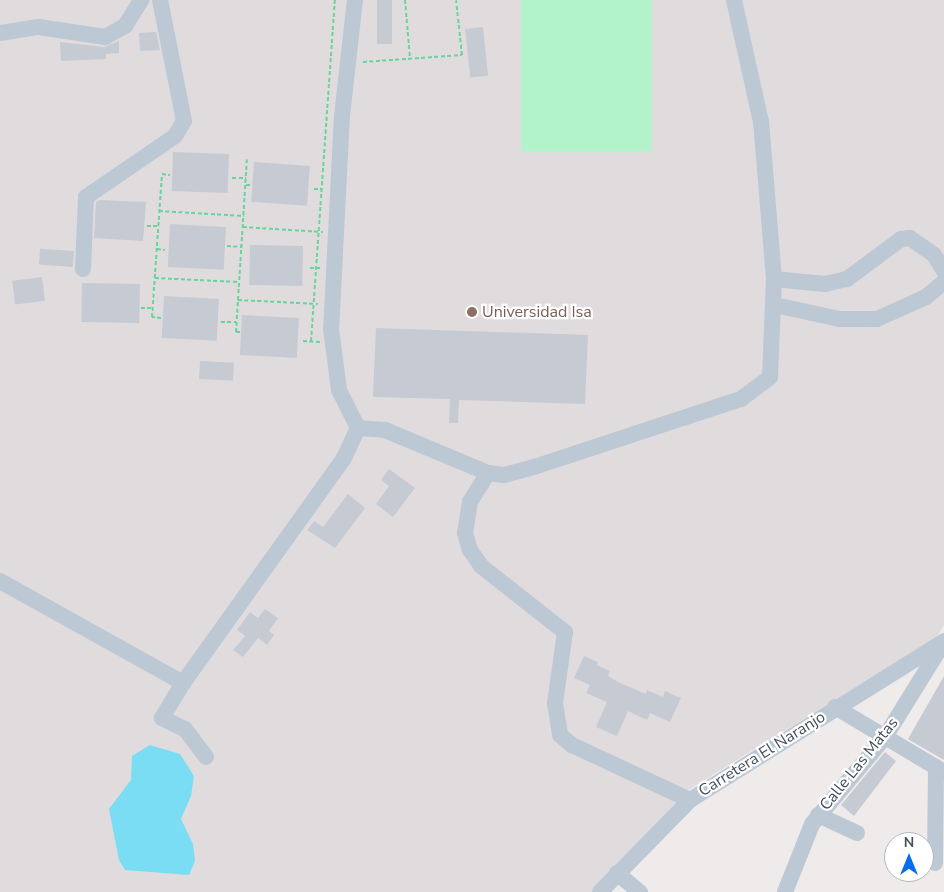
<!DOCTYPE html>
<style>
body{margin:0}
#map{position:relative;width:944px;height:892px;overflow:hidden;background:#efebeb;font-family:"Nunito Sans",sans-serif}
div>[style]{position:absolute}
.education>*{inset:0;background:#e0dcdd}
.green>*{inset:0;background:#b3f3cb;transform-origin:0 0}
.water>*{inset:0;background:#7bddf4}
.building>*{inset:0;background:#c6cad2;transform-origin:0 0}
.path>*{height:2px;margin-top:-1px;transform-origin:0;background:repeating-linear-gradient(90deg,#68d49d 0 4px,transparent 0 6.5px)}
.minor>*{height:16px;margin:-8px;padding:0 8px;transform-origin:8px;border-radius:8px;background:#bcc8d3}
.dots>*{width:14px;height:14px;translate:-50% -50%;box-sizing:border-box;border:2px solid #fff;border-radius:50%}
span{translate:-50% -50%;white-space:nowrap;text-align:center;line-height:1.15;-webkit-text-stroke:4.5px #fff;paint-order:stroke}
.education-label{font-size:16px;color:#785e54}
.left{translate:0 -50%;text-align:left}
.street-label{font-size:16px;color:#424f5a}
.north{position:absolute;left:884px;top:832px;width:50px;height:50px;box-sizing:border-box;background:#fff;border:1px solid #b3b9bd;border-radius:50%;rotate:0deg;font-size:14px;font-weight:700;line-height:20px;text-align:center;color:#424f5a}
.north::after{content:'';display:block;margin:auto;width:18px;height:22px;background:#066eed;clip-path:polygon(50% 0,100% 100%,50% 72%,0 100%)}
</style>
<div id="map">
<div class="education">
<i style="clip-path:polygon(0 0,944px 0,944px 625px,937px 637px,688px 790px,595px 892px,0 892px)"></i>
</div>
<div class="green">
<i style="left:521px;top:0;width:131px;height:151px"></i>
</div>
<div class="water">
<i style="clip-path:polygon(150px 745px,180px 754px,194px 776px,191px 796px,181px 819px,193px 844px,195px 861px,189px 875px,125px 870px,119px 860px,109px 809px,131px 780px,132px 756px)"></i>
</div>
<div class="building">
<i style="left:377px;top:0;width:15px;height:44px"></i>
<i style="left:483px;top:27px;width:49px;height:18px;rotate:84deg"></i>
<i style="clip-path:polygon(156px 32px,160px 50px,140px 51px,139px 33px)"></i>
<i style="clip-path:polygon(119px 41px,119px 53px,106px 54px,106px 59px,61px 61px,60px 42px,104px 47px)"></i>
<i style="left:173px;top:152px;width:56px;height:39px;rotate:2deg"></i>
<i style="left:254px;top:162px;width:56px;height:40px;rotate:4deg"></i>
<i style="clip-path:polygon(100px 200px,146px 202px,143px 241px,94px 238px,96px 202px)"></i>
<i style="left:170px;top:224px;width:56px;height:43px;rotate:3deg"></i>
<i style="left:250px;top:245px;width:53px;height:40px;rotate:1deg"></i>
<i style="left:74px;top:251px;width:16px;height:34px;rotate:94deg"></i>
<i style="left:42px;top:277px;width:24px;height:30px;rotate:83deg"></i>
<i style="left:82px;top:283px;width:58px;height:39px;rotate:1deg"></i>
<i style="left:164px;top:296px;width:55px;height:42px;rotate:3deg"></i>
<i style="left:242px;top:315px;width:57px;height:40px;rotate:3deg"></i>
<i style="clip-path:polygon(376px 328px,588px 335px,585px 404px,459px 400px,458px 423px,449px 423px,450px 399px,373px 397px)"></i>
<i style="left:200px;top:361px;width:34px;height:18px;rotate:3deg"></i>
<i style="clip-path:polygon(389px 469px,415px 488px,393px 517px,376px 504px,389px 486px,381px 480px)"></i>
<i style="clip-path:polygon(348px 494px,365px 508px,335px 548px,307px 530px,314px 521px,323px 527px)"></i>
<i style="clip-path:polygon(265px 609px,278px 618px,269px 631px,274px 635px,267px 645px,258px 638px,243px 657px,233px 650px,245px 636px,237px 630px,250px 612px,258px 618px)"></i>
<i style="clip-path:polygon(584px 656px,598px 662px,597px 665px,610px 671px,608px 676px,620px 683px,646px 694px,647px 690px,663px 697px,665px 691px,681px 698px,670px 722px,650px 713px,647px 720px,628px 711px,617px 736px,596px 727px,607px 702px,586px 693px,590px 685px,574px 678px)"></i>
<i style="clip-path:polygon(944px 676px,944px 760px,908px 739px)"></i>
<i style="clip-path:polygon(885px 752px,896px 761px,854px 816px,841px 805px)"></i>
</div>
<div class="path">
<i style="left:405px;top:0;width:58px;rotate:85.1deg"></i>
<i style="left:363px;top:62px;width:99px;rotate:-4deg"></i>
<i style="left:462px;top:55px;width:55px;rotate:-96.2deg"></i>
<i style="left:232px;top:178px;width:14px"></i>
<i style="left:246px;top:185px;width:6px"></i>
<i style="left:314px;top:189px;width:8px"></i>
<i style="left:159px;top:211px;width:85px;rotate:3.4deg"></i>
<i style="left:147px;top:226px;width:10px"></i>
<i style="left:243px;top:227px;width:80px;rotate:3.6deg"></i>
<i style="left:227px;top:246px;width:15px;rotate:4deg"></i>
<i style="left:157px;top:249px;width:8px;rotate:7deg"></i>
<i style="left:310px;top:268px;width:10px"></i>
<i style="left:155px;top:278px;width:84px;rotate:2.7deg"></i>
<i style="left:238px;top:300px;width:80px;rotate:2.9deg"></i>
<i style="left:141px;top:308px;width:12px"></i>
<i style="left:161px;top:318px;width:9px;rotate:-174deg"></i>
<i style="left:152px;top:317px;width:143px;rotate:-86deg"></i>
<i style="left:162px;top:174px;width:8px;rotate:7deg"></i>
<i style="left:221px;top:322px;width:15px"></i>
<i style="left:240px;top:332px;width:4px;rotate:180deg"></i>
<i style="left:236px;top:332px;width:173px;rotate:-86.4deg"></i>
<i style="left:303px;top:341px;width:17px;rotate:3deg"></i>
<i style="left:311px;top:341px;width:342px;rotate:-86deg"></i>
</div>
<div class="minor">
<i style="left:355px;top:0;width:116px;rotate:96.4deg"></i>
<i style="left:342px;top:115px;width:214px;rotate:92.9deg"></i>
<i style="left:331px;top:329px;width:62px;rotate:82.5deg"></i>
<i style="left:339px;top:390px;width:42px;rotate:63.4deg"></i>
<i style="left:0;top:33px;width:39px;rotate:-9deg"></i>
<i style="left:39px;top:27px;width:67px;rotate:8.6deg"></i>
<i style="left:105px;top:37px;width:23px;rotate:-29deg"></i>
<i style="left:125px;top:26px;width:31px;rotate:-58deg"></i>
<i style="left:83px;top:269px;width:72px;rotate:-87.6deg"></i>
<i style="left:86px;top:197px;width:108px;rotate:-34.4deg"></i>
<i style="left:175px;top:136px;width:17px;rotate:-59deg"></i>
<i style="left:184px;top:121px;width:123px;rotate:-101.2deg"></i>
<i style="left:774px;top:279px;width:51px;rotate:5.6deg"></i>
<i style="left:825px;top:284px;width:23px;rotate:-13deg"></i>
<i style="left:847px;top:279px;width:67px;rotate:-36.5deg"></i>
<i style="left:901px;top:239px;width:9px;rotate:-6deg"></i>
<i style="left:910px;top:238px;width:29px;rotate:35deg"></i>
<i style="left:934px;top:255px;width:19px;rotate:58deg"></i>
<i style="left:775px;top:305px;width:66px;rotate:12.2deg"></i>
<i style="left:840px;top:319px;width:37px"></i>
<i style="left:877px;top:319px;width:54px;rotate:-24.2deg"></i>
<i style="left:926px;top:297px;width:23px;rotate:-40deg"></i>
<i style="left:358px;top:428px;width:27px;rotate:4deg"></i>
<i style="left:385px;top:430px;width:112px;rotate:22.7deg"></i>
<i style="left:488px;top:473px;width:34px;rotate:122deg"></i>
<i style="left:470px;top:502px;width:31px;rotate:99deg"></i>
<i style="left:465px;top:533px;width:18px;rotate:74deg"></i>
<i style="left:470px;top:550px;width:19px;rotate:55deg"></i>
<i style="left:481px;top:566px;width:107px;rotate:38.2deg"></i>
<i style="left:565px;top:632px;width:72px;rotate:98deg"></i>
<i style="left:555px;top:703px;width:32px;rotate:81deg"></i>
<i style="left:560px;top:735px;width:16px;rotate:40deg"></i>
<i style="left:572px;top:745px;width:130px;rotate:25deg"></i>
<i style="left:488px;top:473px;width:16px;rotate:7deg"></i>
<i style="left:504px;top:475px;width:31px;rotate:-15deg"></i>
<i style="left:534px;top:467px;width:218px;rotate:-18.2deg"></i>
<i style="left:741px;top:399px;width:36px;rotate:-37deg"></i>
<i style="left:770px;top:377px;width:98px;rotate:-87.7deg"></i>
<i style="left:774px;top:279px;width:158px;rotate:-94.7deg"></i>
<i style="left:761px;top:122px;width:125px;rotate:-102.5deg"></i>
<i style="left:0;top:581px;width:210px;rotate:29.1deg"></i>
<i style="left:183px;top:683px;width:277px;rotate:-54.4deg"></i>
<i style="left:344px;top:458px;width:33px;rotate:-65deg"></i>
<i style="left:183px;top:683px;width:41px;rotate:121deg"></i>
<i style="left:162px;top:718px;width:25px;rotate:26deg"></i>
<i style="left:185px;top:729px;width:35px;rotate:53deg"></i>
<i style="left:835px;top:707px;width:127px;rotate:30.8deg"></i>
<i style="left:818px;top:815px;width:43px;rotate:24.8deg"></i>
<i style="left:935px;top:863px;width:96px;rotate:-89.4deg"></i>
<i style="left:617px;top:873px;width:30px;rotate:40deg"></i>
<i style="left:600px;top:892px;width:129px;rotate:-45.6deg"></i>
<i style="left:690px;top:800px;width:300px;rotate:-32deg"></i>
<i style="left:785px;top:892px;width:73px;rotate:-68.3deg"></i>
<i style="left:812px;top:824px;width:114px;rotate:-50deg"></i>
<i style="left:885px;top:737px;width:108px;rotate:-58.2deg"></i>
</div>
<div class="dots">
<i style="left:472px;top:312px;background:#8d6e63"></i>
</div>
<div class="education-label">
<span class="left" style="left:482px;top:312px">Universidad Isa</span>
</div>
<div class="street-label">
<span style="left:762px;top:754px;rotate:-32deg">Carretera El Naranjo</span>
<span style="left:859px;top:764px;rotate:-51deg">Calle Las Matas</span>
</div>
<div class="north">N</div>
</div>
